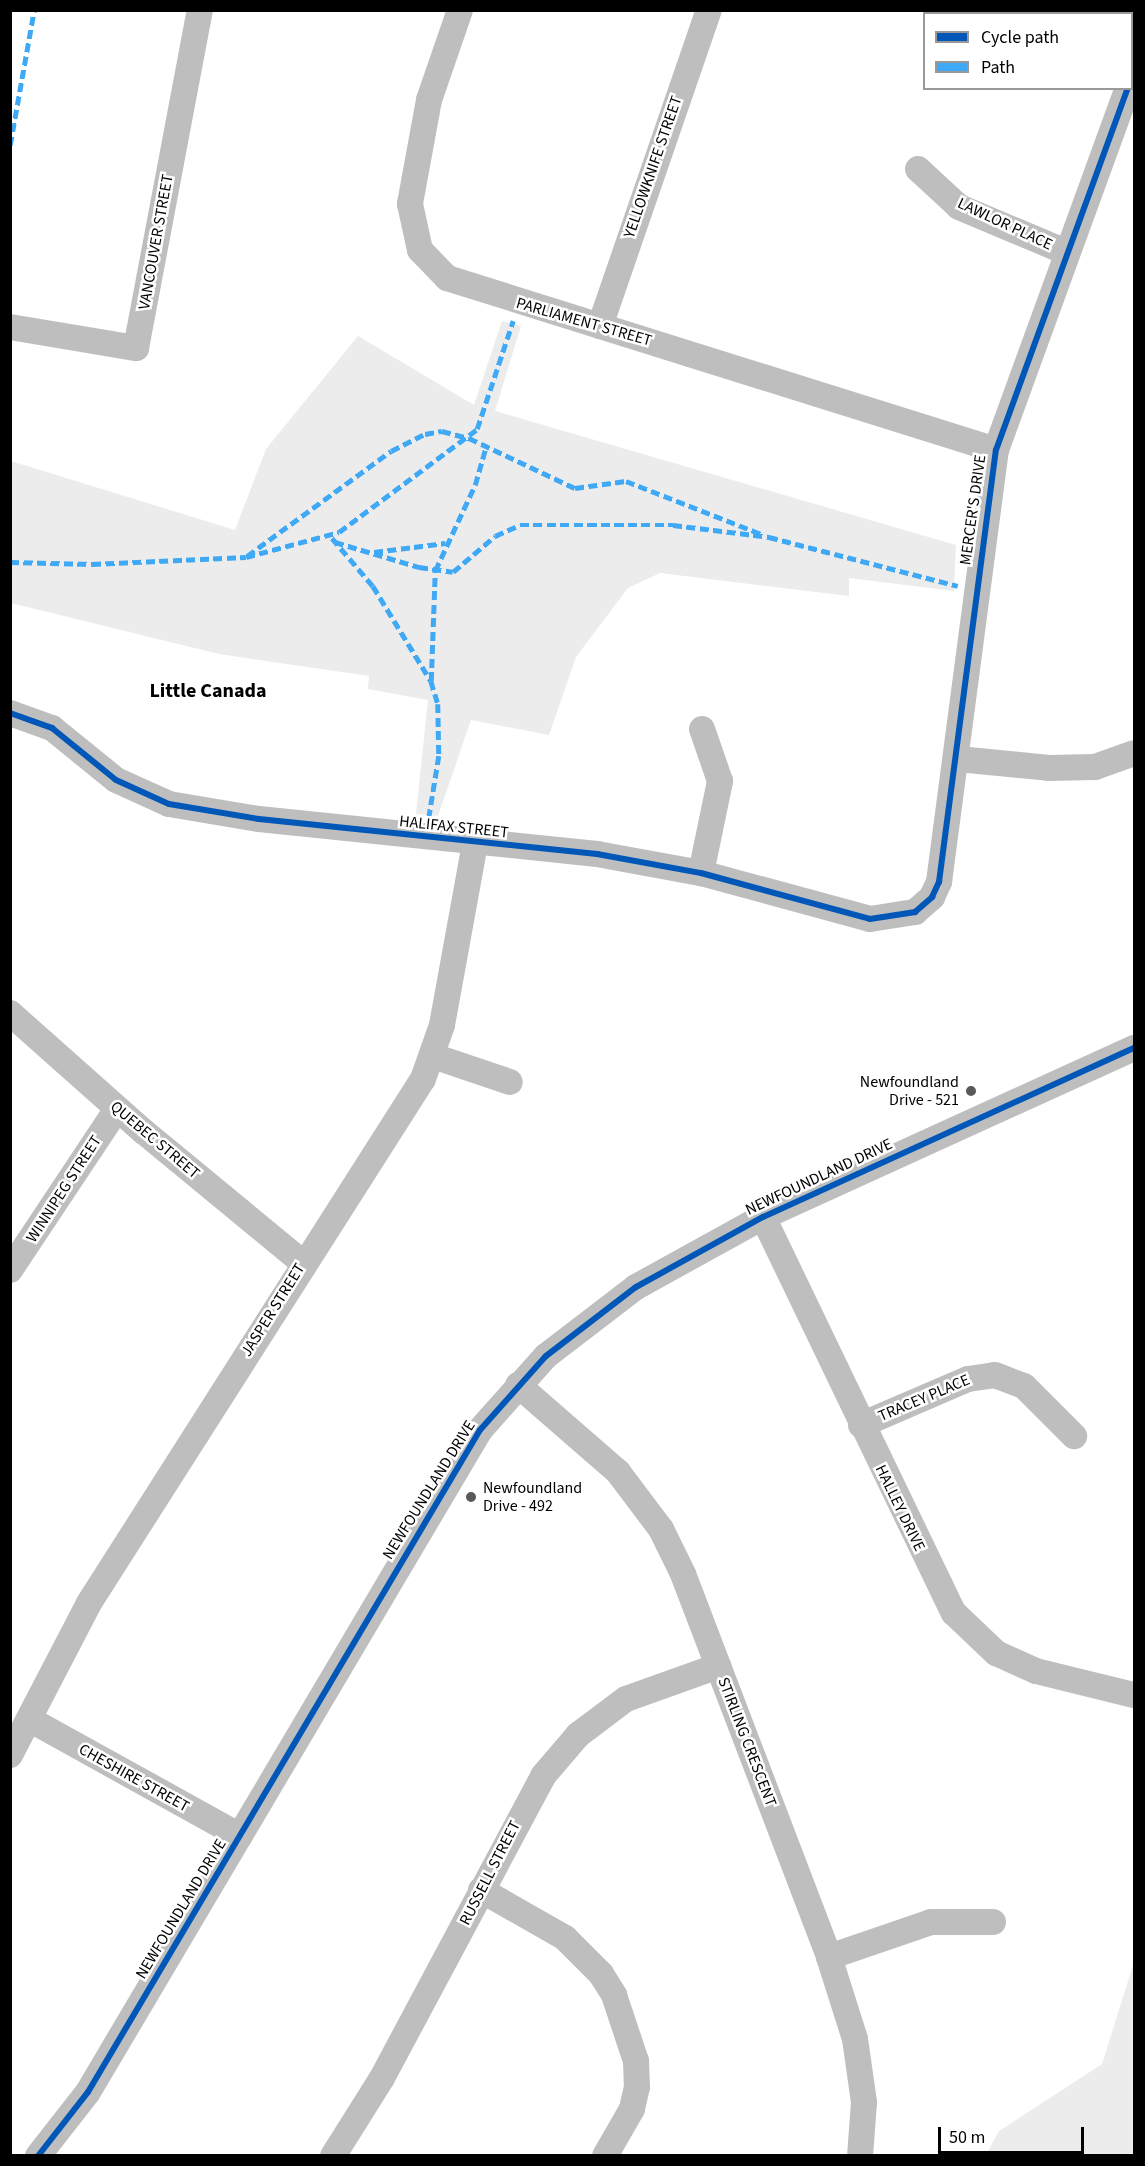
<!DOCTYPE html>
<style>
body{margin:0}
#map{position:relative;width:1145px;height:2166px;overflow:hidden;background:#fff;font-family:"Source Sans 3",sans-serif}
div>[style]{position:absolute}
.green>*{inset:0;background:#ececec}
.minor>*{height:26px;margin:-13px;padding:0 13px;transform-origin:13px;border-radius:13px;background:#bebebe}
.quiet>*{height:4.5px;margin-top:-2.25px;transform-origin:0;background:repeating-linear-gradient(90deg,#3fa9f5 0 9px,transparent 0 13.5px)}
.cycleway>*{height:6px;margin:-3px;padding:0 3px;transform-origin:3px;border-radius:3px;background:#0057b8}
.dots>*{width:16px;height:16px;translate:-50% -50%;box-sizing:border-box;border:3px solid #fff;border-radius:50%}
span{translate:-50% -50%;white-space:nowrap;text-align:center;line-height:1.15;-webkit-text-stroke:5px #fff;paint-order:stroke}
.street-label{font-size:16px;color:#000}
.poi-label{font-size:16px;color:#000}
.right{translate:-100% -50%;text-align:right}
.left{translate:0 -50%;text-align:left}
.quarter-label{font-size:20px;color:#000;font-weight:700}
.frame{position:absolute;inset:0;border:12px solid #000;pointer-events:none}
.legend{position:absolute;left:923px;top:12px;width:210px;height:78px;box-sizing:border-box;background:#fff;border:2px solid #999;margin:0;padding:8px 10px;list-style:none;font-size:18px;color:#000}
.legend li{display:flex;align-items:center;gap:12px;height:30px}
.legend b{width:30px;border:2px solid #999}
.scale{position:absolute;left:938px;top:2127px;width:146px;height:27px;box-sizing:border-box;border:3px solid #000;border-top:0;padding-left:8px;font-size:18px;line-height:21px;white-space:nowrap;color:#000;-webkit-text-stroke:4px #fff;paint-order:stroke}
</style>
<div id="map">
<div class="green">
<i style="clip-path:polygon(502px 321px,521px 326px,495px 411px,956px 545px,954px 591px,849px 578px,849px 596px,660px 573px,628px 588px,576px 657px,549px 735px,471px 720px,438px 816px,416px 814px,428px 700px,368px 689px,369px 676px,219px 654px,11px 603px,11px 461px,235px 530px,266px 449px,358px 336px,474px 405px)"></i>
<i style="clip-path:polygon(1134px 1962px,1134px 2155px,986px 2155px,999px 2131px,1102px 2064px)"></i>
</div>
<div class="minor">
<i style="left:460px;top:10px;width:95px;rotate:109deg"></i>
<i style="left:429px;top:100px;width:106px;rotate:100.4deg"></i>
<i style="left:410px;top:204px;width:47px;rotate:77.7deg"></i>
<i style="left:420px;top:250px;width:39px;rotate:46deg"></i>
<i style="left:447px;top:278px;width:575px;rotate:17.4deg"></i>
<i style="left:918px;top:169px;width:56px;rotate:42.8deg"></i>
<i style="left:959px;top:207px;width:116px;rotate:22.8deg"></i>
<i style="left:600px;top:326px;width:334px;rotate:-71deg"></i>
<i style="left:10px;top:327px;width:128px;rotate:9.5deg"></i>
<i style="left:136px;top:348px;width:344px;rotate:-79.3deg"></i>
<i style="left:10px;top:713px;width:45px;rotate:19.7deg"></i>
<i style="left:52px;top:728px;width:82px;rotate:39.1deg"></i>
<i style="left:116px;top:780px;width:58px;rotate:24.4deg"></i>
<i style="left:169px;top:804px;width:91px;rotate:9.5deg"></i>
<i style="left:259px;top:819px;width:340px;rotate:5.9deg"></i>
<i style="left:597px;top:854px;width:106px;rotate:10.4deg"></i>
<i style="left:701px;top:873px;width:175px;rotate:15.2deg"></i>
<i style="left:870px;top:919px;width:46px;rotate:-8.8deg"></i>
<i style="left:915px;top:912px;width:23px;rotate:-41deg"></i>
<i style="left:932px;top:897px;width:17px;rotate:-65deg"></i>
<i style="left:939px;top:882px;width:436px;rotate:-82.5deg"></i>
<i style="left:996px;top:450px;width:385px;rotate:-70deg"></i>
<i style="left:958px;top:759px;width:91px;rotate:5.6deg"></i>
<i style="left:1049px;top:768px;width:46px;rotate:-1.2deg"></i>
<i style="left:1095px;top:767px;width:41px;rotate:-19.7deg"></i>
<i style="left:701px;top:873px;width:94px;rotate:-78.3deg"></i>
<i style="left:720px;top:781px;width:55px;rotate:-109.1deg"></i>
<i style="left:10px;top:1013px;width:178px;rotate:41.6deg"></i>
<i style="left:143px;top:1131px;width:207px;rotate:39.5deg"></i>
<i style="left:433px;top:1056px;width:81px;rotate:18.7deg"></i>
<i style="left:763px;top:1217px;width:440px;rotate:64.3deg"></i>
<i style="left:954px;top:1613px;width:58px;rotate:43.6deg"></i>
<i style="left:996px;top:1653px;width:44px;rotate:24.2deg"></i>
<i style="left:1036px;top:1671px;width:101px;rotate:13.8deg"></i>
<i style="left:10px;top:1270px;width:193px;rotate:-56.4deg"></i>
<i style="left:518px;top:1385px;width:133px;rotate:41deg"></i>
<i style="left:618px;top:1472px;width:71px;rotate:53deg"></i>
<i style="left:661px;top:1529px;width:50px;rotate:63.9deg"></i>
<i style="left:683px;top:1574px;width:410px;rotate:69.1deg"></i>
<i style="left:829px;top:1957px;width:86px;rotate:72.4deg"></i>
<i style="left:855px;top:2039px;width:64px;rotate:81.9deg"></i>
<i style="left:864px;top:2102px;width:54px;rotate:94.2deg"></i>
<i style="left:861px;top:1425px;width:116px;rotate:-23.3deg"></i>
<i style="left:968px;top:1379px;width:27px;rotate:-8deg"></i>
<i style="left:995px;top:1375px;width:31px;rotate:21deg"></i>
<i style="left:1024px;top:1386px;width:71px;rotate:45deg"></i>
<i style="left:29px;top:1719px;width:241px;rotate:29deg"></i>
<i style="left:10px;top:1755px;width:171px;rotate:-62.5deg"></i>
<i style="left:89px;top:1603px;width:621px;rotate:-57.49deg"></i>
<i style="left:423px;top:1079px;width:57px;rotate:-70.6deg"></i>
<i style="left:442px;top:1025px;width:184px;rotate:-79.7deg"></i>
<i style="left:481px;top:1890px;width:97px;rotate:29.7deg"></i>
<i style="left:565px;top:1938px;width:51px;rotate:45deg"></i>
<i style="left:601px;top:1974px;width:25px;rotate:58deg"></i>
<i style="left:614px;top:1995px;width:70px;rotate:71.6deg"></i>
<i style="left:636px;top:2061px;width:26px;rotate:88deg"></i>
<i style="left:637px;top:2087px;width:23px;rotate:103deg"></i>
<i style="left:632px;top:2109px;width:54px;rotate:119.9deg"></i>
<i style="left:829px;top:1957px;width:108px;rotate:-18.9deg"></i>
<i style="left:931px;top:1922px;width:62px"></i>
<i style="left:38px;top:2156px;width:81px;rotate:-52deg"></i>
<i style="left:88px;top:2092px;width:769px;rotate:-59.37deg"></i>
<i style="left:480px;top:1430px;width:99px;rotate:-48.3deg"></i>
<i style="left:546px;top:1356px;width:113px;rotate:-37.5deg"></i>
<i style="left:636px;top:1287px;width:145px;rotate:-28.9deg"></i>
<i style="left:763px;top:1217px;width:408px;rotate:-24.5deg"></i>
<i style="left:333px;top:2156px;width:92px;rotate:-57.9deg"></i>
<i style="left:382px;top:2078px;width:342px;rotate:-61.9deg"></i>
<i style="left:543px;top:1776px;width:54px;rotate:-49.5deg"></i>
<i style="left:578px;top:1735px;width:60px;rotate:-36.9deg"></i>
<i style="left:626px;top:1699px;width:98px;rotate:-19.7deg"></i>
</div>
<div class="quiet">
<i style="left:10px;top:145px;width:137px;rotate:-79.9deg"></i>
<i style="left:332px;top:538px;width:63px;rotate:49.5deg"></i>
<i style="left:373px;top:586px;width:111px;rotate:58.6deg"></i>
<i style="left:431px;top:681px;width:24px;rotate:73deg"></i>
<i style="left:438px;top:704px;width:52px;rotate:88.9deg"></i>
<i style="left:439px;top:756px;width:63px;rotate:99.2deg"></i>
<i style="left:335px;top:542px;width:88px;rotate:16.6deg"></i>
<i style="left:419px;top:567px;width:34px;rotate:8deg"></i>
<i style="left:453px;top:572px;width:55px;rotate:-40.6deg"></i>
<i style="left:495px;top:536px;width:27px;rotate:-24deg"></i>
<i style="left:520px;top:525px;width:153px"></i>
<i style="left:673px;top:525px;width:97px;rotate:7.1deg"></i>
<i style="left:769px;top:537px;width:195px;rotate:14.5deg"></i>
<i style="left:374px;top:552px;width:72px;rotate:-7.2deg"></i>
<i style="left:247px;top:556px;width:178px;rotate:-36.1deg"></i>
<i style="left:391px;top:451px;width:38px;rotate:-27deg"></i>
<i style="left:425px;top:434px;width:17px;rotate:-10deg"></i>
<i style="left:442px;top:431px;width:28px;rotate:15deg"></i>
<i style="left:469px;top:438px;width:117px;rotate:25.3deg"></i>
<i style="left:575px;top:488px;width:51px;rotate:-7.8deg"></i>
<i style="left:626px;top:481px;width:148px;rotate:21.4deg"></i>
<i style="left:10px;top:562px;width:82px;rotate:1.4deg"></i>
<i style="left:92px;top:564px;width:154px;rotate:-2.6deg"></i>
<i style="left:246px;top:557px;width:96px;rotate:-15deg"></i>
<i style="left:339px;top:532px;width:172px;rotate:-36.7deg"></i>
<i style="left:477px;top:429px;width:114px;rotate:-71.6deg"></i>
<i style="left:431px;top:681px;width:110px;rotate:-87.9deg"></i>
<i style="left:435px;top:571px;width:95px;rotate:-65.1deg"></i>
<i style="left:475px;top:485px;width:40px;rotate:-74deg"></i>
</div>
<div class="cycleway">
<i style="left:10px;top:713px;width:45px;rotate:19.7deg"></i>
<i style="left:52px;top:728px;width:82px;rotate:39.1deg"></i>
<i style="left:116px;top:780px;width:58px;rotate:24.4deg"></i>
<i style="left:169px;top:804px;width:91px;rotate:9.5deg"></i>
<i style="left:259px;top:819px;width:340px;rotate:5.9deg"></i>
<i style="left:597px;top:854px;width:106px;rotate:10.4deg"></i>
<i style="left:701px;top:873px;width:175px;rotate:15.2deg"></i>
<i style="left:870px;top:919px;width:46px;rotate:-8.8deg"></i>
<i style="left:915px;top:912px;width:23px;rotate:-41deg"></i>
<i style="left:932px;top:897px;width:17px;rotate:-65deg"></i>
<i style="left:939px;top:882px;width:436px;rotate:-82.5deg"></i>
<i style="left:996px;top:450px;width:385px;rotate:-70deg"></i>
<i style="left:38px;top:2156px;width:81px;rotate:-52deg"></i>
<i style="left:88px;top:2092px;width:769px;rotate:-59.37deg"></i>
<i style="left:480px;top:1430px;width:99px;rotate:-48.3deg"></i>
<i style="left:546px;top:1356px;width:113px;rotate:-37.5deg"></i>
<i style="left:636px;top:1287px;width:145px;rotate:-28.9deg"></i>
<i style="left:763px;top:1217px;width:408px;rotate:-24.5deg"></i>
</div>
<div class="dots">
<i style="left:971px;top:1091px;background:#595959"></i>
<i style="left:471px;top:1497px;background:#595959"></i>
</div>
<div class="street-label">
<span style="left:653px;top:167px;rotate:-71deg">YELLOWKNIFE STREET</span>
<span style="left:1005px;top:224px;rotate:25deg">LAWLOR PLACE</span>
<span style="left:156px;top:242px;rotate:-80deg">VANCOUVER STREET</span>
<span style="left:584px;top:322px;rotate:16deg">PARLIAMENT STREET</span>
<span style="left:973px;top:510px;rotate:-82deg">MERCER'S DRIVE</span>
<span style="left:454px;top:827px;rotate:6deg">HALIFAX STREET</span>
<span style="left:155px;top:1140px;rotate:40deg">QUEBEC STREET</span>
<span style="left:819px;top:1177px;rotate:-25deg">NEWFOUNDLAND DRIVE</span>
<span style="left:64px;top:1189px;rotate:-57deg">WINNIPEG STREET</span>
<span style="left:273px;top:1310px;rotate:-58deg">JASPER STREET</span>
<span style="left:924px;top:1398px;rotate:-23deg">TRACEY PLACE</span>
<span style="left:429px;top:1490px;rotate:-58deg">NEWFOUNDLAND DRIVE</span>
<span style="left:900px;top:1508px;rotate:64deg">HALLEY DRIVE</span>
<span style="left:747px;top:1742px;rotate:69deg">STIRLING CRESCENT</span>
<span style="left:134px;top:1778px;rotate:29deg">CHESHIRE STREET</span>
<span style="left:490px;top:1873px;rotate:-63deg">RUSSELL STREET</span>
<span style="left:181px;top:1909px;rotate:-59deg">NEWFOUNDLAND DRIVE</span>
</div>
<div class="poi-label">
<span class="right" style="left:959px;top:1091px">Newfoundland<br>Drive - 521</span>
<span class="left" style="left:483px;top:1497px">Newfoundland<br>Drive - 492</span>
</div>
<div class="quarter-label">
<span style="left:208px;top:691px">Little Canada</span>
</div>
<div class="frame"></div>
<ul class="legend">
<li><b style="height:8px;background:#0057b8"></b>Cycle path</li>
<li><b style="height:8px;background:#3fa9f5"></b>Path</li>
</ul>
<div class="scale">50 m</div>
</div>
